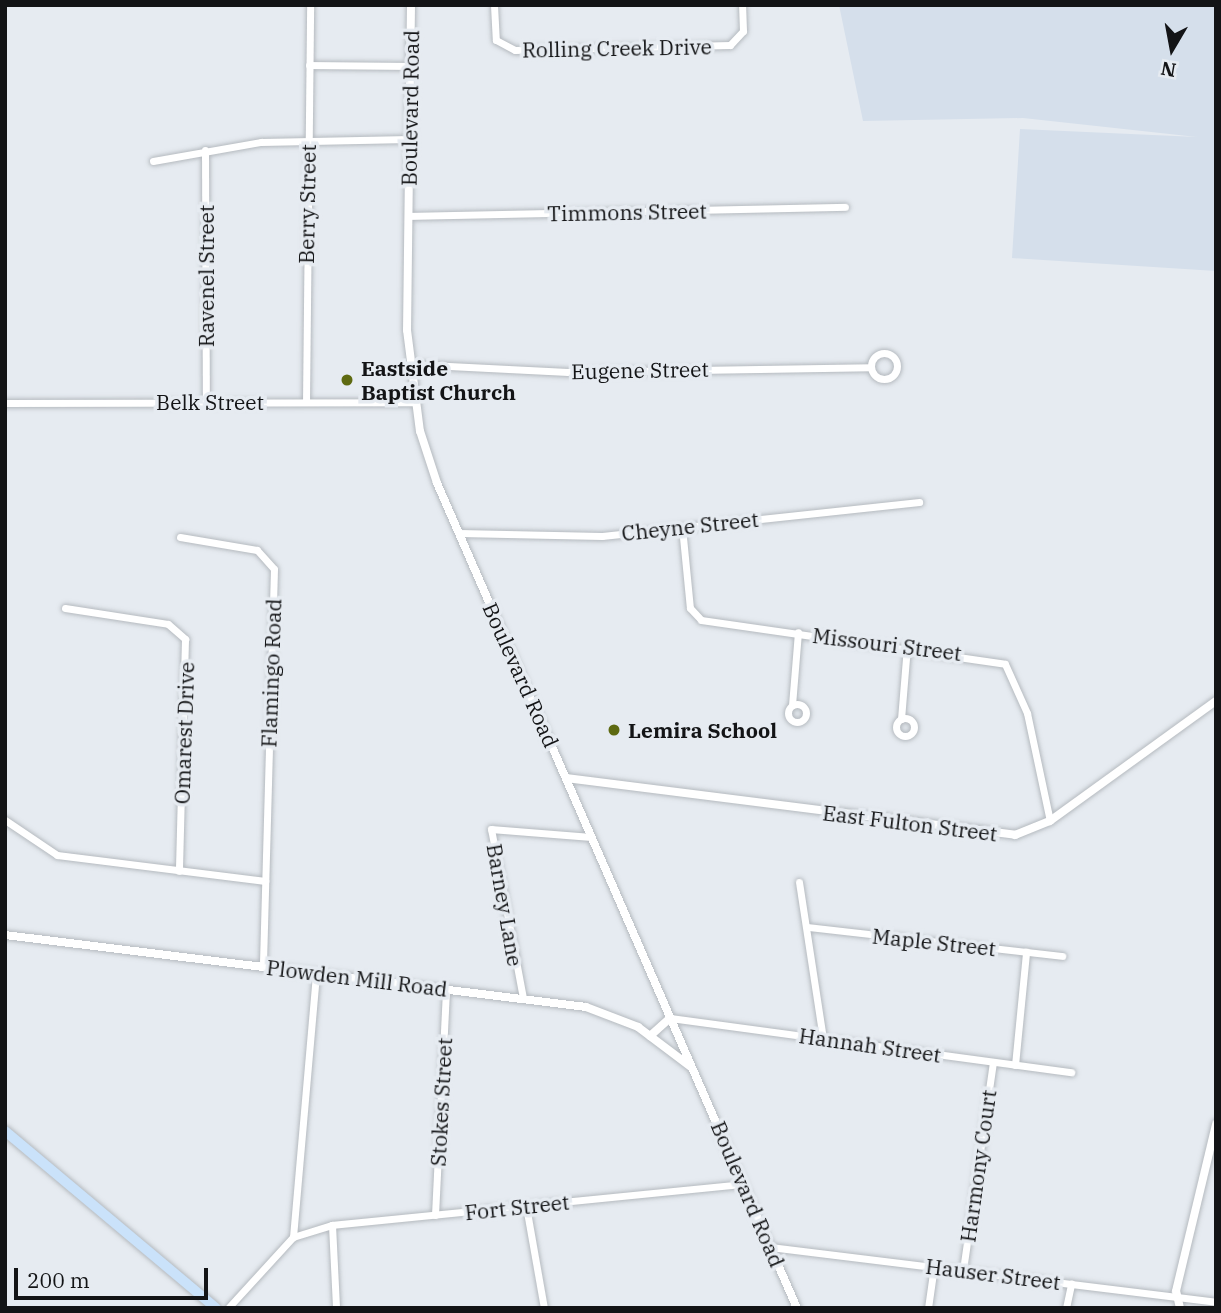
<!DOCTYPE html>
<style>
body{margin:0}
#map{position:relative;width:1221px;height:1313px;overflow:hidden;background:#e6ebf1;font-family:"IBM Plex Serif",serif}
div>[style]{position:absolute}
.built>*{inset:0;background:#d5dfeb}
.roads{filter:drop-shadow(0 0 2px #b5babf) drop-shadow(0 0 2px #b5babf)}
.minor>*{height:7px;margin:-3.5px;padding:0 3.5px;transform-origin:3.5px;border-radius:3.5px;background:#fff}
.minor>.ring{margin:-3.5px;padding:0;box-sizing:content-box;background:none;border:7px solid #fff;border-radius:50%}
.tertiary>*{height:8px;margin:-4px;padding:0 4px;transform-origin:4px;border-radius:4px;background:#fff}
.secondary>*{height:10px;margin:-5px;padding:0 5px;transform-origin:5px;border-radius:5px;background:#cae2fa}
.dots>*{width:19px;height:19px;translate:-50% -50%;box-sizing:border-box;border:4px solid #e6ebf1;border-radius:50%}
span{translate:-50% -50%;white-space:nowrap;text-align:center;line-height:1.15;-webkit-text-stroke:7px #e6ebf1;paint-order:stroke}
.street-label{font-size:21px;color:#131416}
.poi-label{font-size:21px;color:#131416;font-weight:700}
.left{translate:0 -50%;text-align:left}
.frame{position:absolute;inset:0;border:7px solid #131416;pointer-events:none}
.north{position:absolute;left:1137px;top:14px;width:70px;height:70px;-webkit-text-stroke:5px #e6ebf1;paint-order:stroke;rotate:190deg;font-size:19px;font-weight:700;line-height:28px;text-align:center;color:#131416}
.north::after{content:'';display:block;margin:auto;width:24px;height:32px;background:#131416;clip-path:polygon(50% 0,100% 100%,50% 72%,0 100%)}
.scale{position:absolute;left:14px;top:1268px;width:194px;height:32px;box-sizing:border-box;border:4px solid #131416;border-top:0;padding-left:9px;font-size:21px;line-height:24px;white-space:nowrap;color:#131416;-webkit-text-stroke:5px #e6ebf1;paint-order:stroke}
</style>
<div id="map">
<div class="built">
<i style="clip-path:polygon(839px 5px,1216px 5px,1216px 271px,1012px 258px,1020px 129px,1197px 137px,1023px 118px,863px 121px)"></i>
</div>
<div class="roads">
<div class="minor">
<i style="left:494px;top:5px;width:35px;rotate:87deg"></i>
<i style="left:496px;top:40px;width:21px;rotate:28deg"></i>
<i style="left:515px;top:50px;width:215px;rotate:-1.3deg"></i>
<i style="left:730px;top:45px;width:19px;rotate:-47deg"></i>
<i style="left:743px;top:31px;width:26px;rotate:-92deg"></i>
<i style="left:309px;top:65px;width:101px;rotate:0.6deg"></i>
<i style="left:205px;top:150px;width:252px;rotate:89.8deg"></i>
<i style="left:153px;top:161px;width:110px;rotate:-10deg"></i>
<i style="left:261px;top:142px;width:148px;rotate:-1.2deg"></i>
<i style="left:409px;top:216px;width:436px;rotate:-1.2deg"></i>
<i class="ring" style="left:871px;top:353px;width:19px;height:19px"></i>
<i style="left:409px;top:364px;width:159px;rotate:2.9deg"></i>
<i style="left:568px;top:372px;width:303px;rotate:-0.9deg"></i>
<i style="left:306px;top:402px;width:397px;rotate:-89.4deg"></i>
<i style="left:5px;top:403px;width:409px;rotate:-0.1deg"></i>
<i style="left:682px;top:527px;width:81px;rotate:84.4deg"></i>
<i style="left:690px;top:608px;width:16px;rotate:47deg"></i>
<i style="left:701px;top:620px;width:307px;rotate:8.2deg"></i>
<i style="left:1005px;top:664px;width:54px;rotate:65.8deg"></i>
<i style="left:1027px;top:713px;width:110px;rotate:78deg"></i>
<i style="left:459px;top:533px;width:143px;rotate:1.2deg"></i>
<i style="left:602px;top:536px;width:319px;rotate:-6.1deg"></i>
<i style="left:180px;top:537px;width:78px;rotate:9.6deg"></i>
<i style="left:257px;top:550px;width:25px;rotate:48deg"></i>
<i style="left:274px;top:569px;width:398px;rotate:91.6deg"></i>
<i style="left:65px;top:608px;width:104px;rotate:8.8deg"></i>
<i style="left:168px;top:624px;width:23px;rotate:41deg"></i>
<i style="left:185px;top:639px;width:232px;rotate:91.5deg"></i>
<i class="ring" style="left:788px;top:704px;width:11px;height:11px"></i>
<i style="left:792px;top:705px;width:73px;rotate:-85.3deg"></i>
<i class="ring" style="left:896px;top:718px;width:11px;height:11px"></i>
<i style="left:901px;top:719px;width:73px;rotate:-85.3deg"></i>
<i style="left:5px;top:820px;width:63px;rotate:33.9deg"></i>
<i style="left:57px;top:855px;width:210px;rotate:7.1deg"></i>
<i style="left:799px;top:882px;width:159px;rotate:81.3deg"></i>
<i style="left:808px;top:927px;width:256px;rotate:6.5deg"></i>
<i style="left:523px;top:998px;width:172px;rotate:-100.7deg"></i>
<i style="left:491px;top:829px;width:100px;rotate:4.6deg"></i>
<i style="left:670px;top:1018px;width:405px;rotate:7.7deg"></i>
<i style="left:1015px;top:1065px;width:114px;rotate:-84.4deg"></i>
<i style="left:526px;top:1206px;width:104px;rotate:80deg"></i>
<i style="left:435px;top:1215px;width:226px;rotate:-87.2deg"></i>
<i style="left:332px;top:1225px;width:83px;rotate:87.2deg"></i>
<i style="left:293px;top:1237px;width:41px;rotate:-17.1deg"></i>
<i style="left:332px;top:1225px;width:413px;rotate:-5.7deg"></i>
<i style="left:770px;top:1247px;width:449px;rotate:7deg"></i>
<i style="left:963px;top:1270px;width:210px;rotate:-81.8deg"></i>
<i style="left:228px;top:1308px;width:96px;rotate:-47.5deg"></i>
<i style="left:293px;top:1237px;width:265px;rotate:-85deg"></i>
<i style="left:928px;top:1308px;width:42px;rotate:-81.9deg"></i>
<i style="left:1066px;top:1308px;width:25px;rotate:-78deg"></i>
</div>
<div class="tertiary">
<i style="left:411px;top:5px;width:325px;rotate:90.7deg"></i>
<i style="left:407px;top:330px;width:102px;rotate:82.7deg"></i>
<i style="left:420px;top:431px;width:55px;rotate:71.9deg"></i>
<i style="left:437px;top:483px;width:900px;rotate:66.43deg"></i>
<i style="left:566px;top:778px;width:453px;rotate:7.2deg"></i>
<i style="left:1015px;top:835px;width:38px;rotate:-22deg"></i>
<i style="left:1050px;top:821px;width:205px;rotate:-35.9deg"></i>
<i style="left:5px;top:935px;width:585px;rotate:7.06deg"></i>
<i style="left:586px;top:1007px;width:56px;rotate:21deg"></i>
<i style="left:638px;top:1027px;width:66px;rotate:37deg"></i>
<i style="left:650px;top:1036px;width:27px;rotate:-42deg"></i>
<i style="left:1180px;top:1308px;width:17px;rotate:-103deg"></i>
<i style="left:1176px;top:1291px;width:172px;rotate:-76.5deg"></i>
</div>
<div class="secondary">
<i style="left:5px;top:1131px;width:275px;rotate:40deg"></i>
</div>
</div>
<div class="dots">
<i style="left:347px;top:380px;background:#5e6a11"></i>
<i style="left:614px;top:730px;background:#5e6a11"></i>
</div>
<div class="street-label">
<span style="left:617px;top:48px;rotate:-1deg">Rolling Creek Drive</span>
<span style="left:410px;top:108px;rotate:-89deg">Boulevard Road</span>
<span style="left:307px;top:204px;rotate:-89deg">Berry Street</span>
<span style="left:627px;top:212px;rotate:-1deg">Timmons Street</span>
<span style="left:206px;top:276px;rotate:-90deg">Ravenel Street</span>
<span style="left:640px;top:370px;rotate:-1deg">Eugene Street</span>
<span style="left:210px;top:402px">Belk Street</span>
<span style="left:690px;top:526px;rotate:-6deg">Cheyne Street</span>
<span style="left:887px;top:644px;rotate:7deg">Missouri Street</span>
<span style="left:271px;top:673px;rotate:-88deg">Flamingo Road</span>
<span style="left:521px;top:675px;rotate:66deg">Boulevard Road</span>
<span style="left:184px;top:733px;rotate:-88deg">Omarest Drive</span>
<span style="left:910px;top:823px;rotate:7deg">East Fulton Street</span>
<span style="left:505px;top:905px;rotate:80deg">Barney Lane</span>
<span style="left:934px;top:942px;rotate:6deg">Maple Street</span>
<span style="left:357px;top:978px;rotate:7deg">Plowden Mill Road</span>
<span style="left:870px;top:1045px;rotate:8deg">Hannah Street</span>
<span style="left:441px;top:1102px;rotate:-87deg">Stokes Street</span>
<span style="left:978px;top:1166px;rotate:-82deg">Harmony Court</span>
<span style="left:748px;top:1194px;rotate:67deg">Boulevard Road</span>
<span style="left:517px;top:1207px;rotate:-6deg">Fort Street</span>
<span style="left:993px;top:1274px;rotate:7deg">Hauser Street</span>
</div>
<div class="poi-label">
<span class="left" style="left:361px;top:380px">Eastside<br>Baptist Church</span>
<span class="left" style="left:628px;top:730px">Lemira School</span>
</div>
<div class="frame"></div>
<div class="north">N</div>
<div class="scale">200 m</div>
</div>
